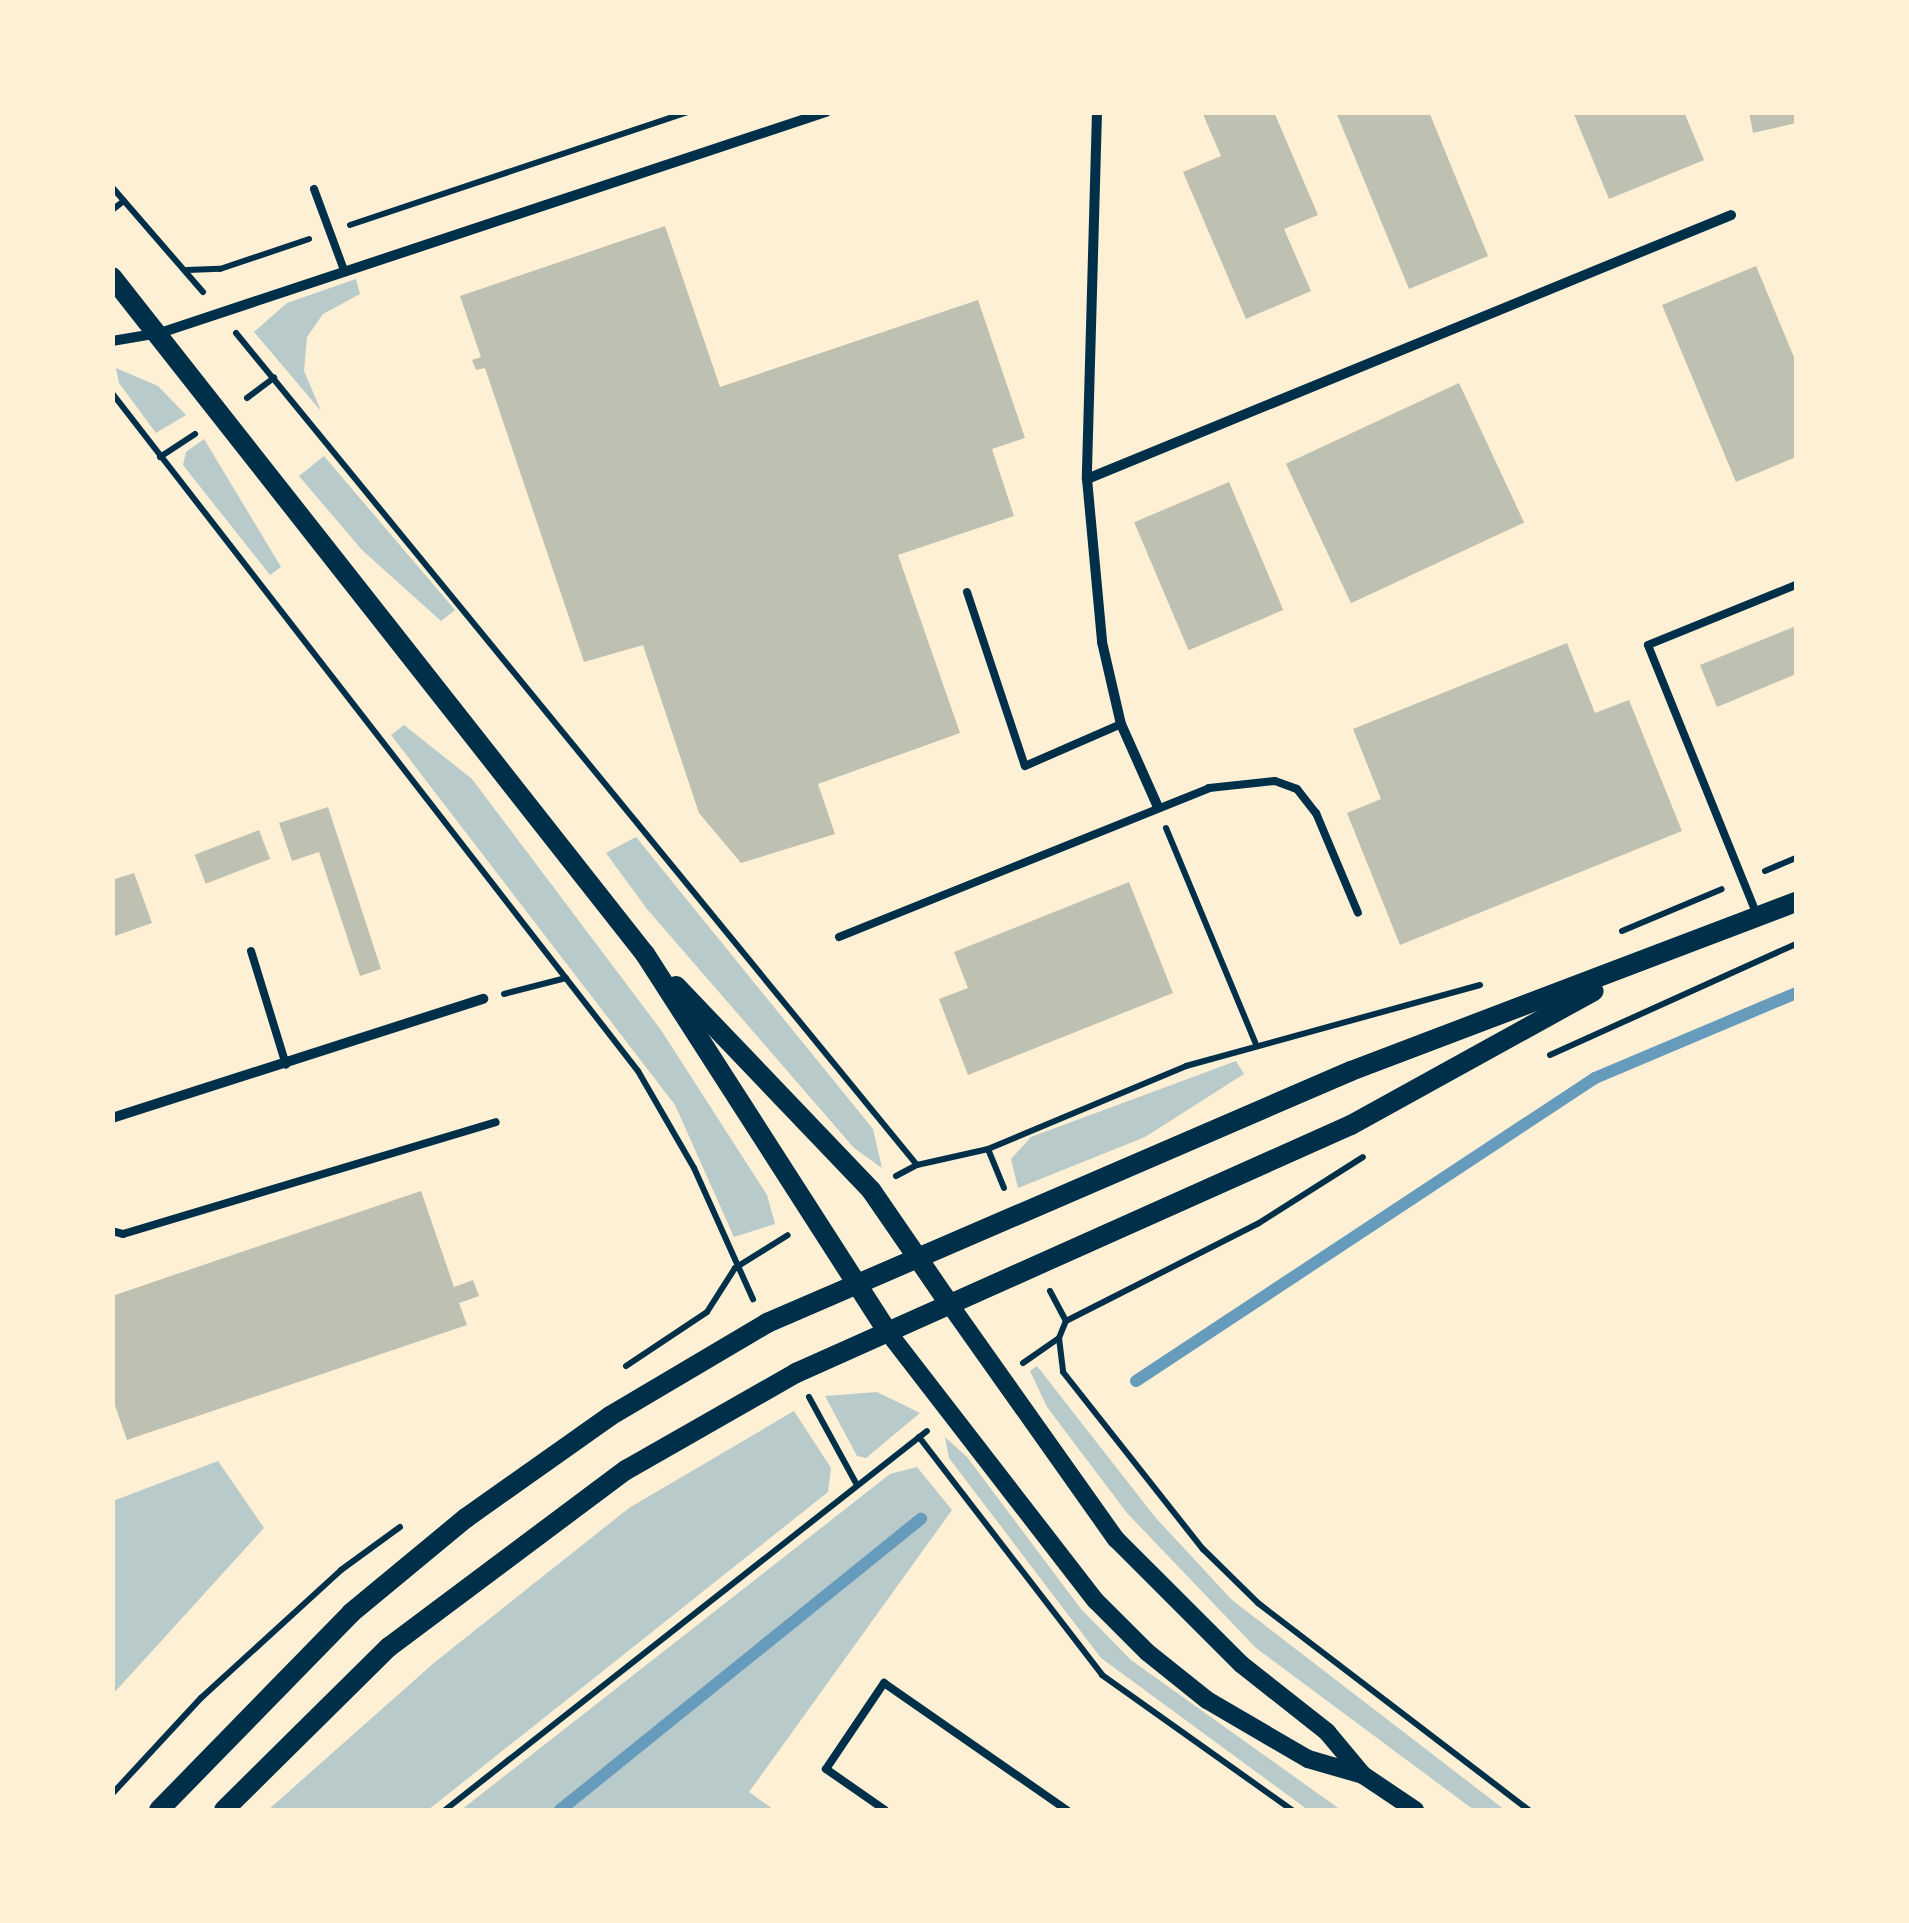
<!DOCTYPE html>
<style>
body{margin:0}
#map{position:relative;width:1909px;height:1923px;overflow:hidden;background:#fdf0d5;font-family:Rubik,sans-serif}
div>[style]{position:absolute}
.green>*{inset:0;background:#b9caca}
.stream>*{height:12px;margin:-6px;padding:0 6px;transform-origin:6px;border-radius:6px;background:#669bbc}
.building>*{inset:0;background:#bec0b2;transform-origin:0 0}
.path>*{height:6px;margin:-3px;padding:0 3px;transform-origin:3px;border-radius:3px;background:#003049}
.service>*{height:8px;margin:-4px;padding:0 4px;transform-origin:4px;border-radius:4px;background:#003049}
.minor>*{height:10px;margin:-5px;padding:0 5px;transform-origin:5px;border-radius:5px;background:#003049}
.tertiary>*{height:18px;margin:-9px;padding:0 9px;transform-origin:9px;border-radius:9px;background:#003049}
.secondary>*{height:20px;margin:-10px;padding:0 10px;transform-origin:10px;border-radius:10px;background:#003049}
span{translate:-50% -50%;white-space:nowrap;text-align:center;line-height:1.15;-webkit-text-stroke:8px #fdf0d5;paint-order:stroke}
.frame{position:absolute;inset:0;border:115px solid #fdf0d5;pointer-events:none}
</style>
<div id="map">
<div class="green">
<i style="clip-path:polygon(356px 279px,360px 294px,323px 314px,307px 337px,304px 371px,321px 411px,254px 332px,287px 303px)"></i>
<i style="clip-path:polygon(116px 368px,158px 386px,186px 415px,156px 433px,119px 383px)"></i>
<i style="clip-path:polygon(204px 439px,281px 567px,270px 575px,183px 465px,186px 452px)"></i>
<i style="clip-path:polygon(324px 456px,455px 610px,441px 621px,362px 550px,299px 476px)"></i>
<i style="clip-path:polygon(404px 725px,472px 779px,661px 1030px,767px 1195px,775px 1224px,734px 1237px,675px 1105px,391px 735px)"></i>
<i style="clip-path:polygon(636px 837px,873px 1129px,882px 1168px,854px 1148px,647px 909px,606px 853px)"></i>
<i style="clip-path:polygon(1236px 1061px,1244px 1074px,1145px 1137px,1018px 1188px,1011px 1159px,1031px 1137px)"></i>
<i style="clip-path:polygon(1037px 1366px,1155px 1517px,1232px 1600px,1505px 1810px,1474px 1810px,1256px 1648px,1127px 1513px,1047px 1407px,1030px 1371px)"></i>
<i style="clip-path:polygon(877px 1392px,920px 1413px,866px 1458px,857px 1456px,825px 1396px)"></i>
<i style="clip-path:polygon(794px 1411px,831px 1468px,828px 1492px,428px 1810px,268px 1810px,435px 1662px,629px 1508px)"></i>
<i style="clip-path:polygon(945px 1437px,967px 1457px,1081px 1609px,1131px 1660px,1341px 1810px,1308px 1810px,1101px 1658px,949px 1458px)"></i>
<i style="clip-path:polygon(218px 1461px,264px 1528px,113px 1694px,113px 1501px)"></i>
<i style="clip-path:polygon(917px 1467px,952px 1510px,749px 1792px,774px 1810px,461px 1810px,890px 1474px)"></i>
</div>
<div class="stream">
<i style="left:1136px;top:1381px;width:550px;rotate:-33.43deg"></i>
<i style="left:1595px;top:1078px;width:218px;rotate:-22.9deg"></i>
<i style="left:560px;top:1810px;width:464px;rotate:-38.9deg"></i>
</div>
<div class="building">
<i style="clip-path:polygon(1202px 112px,1274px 112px,1318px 215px,1284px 229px,1311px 291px,1246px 319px,1183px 172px,1221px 156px)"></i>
<i style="clip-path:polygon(1336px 112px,1429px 112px,1488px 256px,1409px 289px)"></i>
<i style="clip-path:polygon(1573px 112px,1684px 112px,1704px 160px,1609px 199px)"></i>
<i style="clip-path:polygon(1749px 112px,1796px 112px,1796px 123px,1753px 133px)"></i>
<i style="clip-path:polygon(665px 226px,720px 387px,978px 300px,1025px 438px,992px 449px,1014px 516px,898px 555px,960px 733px,818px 784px,835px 834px,741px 863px,699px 813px,643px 645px,584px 662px,485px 368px,476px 370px,472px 360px,481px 357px,460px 296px)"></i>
<i style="clip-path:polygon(1756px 266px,1796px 362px,1796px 457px,1736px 482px,1662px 305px)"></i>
<i style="left:1459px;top:383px;width:154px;height:191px;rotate:65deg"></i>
<i style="left:1229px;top:482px;width:139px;height:103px;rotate:67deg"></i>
<i style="clip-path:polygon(1796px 626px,1796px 674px,1717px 707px,1700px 665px)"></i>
<i style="clip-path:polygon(1567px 643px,1595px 713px,1629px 700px,1682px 831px,1400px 945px,1347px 813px,1381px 799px,1353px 729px)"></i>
<i style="clip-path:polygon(328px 807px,381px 969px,360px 976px,319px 852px,292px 861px,279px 823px)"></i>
<i style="left:259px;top:830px;width:31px;height:69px;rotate:69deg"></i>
<i style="clip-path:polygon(134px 873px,152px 923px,112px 937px,112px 880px)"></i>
<i style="clip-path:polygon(1129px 882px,1173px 993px,968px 1075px,939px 999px,968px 988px,954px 952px)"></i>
<i style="clip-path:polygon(421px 1191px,454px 1287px,473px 1280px,479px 1296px,459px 1303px,467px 1325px,127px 1440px,112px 1397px,112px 1296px)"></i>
</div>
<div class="path">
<i style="left:112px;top:187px;width:139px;rotate:49.1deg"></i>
<i style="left:112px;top:210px;width:15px;rotate:-37deg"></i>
<i style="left:350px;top:225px;width:355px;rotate:-18.5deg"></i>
<i style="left:187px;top:270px;width:33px;rotate:-2deg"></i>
<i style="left:220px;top:269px;width:94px;rotate:-18.6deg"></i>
<i style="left:236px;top:333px;width:1075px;rotate:50.7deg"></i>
<i style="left:112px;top:393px;width:858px;rotate:52.2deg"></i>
<i style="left:638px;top:1071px;width:112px;rotate:60deg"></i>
<i style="left:694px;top:1168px;width:144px;rotate:65.8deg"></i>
<i style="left:247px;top:398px;width:34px;rotate:-37deg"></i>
<i style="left:160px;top:457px;width:42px;rotate:-33.3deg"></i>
<i style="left:1166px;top:828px;width:234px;rotate:67.4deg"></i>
<i style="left:1765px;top:871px;width:34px;rotate:-23deg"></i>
<i style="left:1622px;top:931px;width:108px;rotate:-22.8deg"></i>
<i style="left:504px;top:994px;width:64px;rotate:-14.5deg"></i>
<i style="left:1550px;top:1055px;width:270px;rotate:-24.3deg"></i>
<i style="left:988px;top:1149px;width:42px;rotate:67.7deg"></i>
<i style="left:896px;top:1176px;width:24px;rotate:-28deg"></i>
<i style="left:917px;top:1165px;width:73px;rotate:-12.7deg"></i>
<i style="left:988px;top:1149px;width:215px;rotate:-22.7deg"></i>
<i style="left:1186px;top:1066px;width:305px;rotate:-15.4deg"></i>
<i style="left:1050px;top:1291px;width:34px;rotate:62deg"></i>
<i style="left:1059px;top:1338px;width:34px;rotate:83deg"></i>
<i style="left:1063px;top:1372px;width:226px;rotate:51.7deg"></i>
<i style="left:1203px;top:1549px;width:77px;rotate:44.5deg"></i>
<i style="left:1258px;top:1603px;width:341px;rotate:37.4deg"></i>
<i style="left:1023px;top:1363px;width:44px;rotate:-34.8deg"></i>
<i style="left:1059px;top:1338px;width:18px;rotate:-68deg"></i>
<i style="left:1066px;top:1321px;width:216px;rotate:-26.9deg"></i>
<i style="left:1259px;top:1223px;width:123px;rotate:-32.4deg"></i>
<i style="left:626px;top:1366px;width:97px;rotate:-33.7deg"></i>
<i style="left:707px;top:1312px;width:52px;rotate:-57.5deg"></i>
<i style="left:735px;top:1268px;width:62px;rotate:-31.9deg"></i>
<i style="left:809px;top:1397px;width:100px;rotate:61.4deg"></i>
<i style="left:919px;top:1437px;width:300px;rotate:52.4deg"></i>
<i style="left:1102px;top:1675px;width:233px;rotate:35.4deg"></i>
<i style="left:112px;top:1794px;width:131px;rotate:-47.2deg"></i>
<i style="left:201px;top:1698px;width:190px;rotate:-42.4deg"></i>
<i style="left:341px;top:1570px;width:73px;rotate:-36.1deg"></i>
<i style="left:445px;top:1810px;width:613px;rotate:-38.18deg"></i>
</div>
<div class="service">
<i style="left:314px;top:189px;width:86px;rotate:69.7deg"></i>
<i style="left:967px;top:592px;width:183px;rotate:71.6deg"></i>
<i style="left:1025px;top:766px;width:105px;rotate:-23.6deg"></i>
<i style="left:1757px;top:915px;width:291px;rotate:-112deg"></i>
<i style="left:1648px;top:645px;width:160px;rotate:-22.1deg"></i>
<i style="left:839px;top:937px;width:399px;rotate:-21.9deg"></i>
<i style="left:1209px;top:788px;width:66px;rotate:-6.1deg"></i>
<i style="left:1275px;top:781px;width:23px;rotate:20deg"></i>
<i style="left:1297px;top:789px;width:31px;rotate:52deg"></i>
<i style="left:1316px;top:813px;width:108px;rotate:67.2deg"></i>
<i style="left:251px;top:951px;width:119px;rotate:72.9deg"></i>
<i style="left:112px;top:1231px;width:11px;rotate:15deg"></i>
<i style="left:123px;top:1234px;width:389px;rotate:-16.7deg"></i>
<i style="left:885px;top:1810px;width:72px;rotate:-145.2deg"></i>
<i style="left:826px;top:1769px;width:104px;rotate:-56deg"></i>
<i style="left:884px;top:1683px;width:223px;rotate:34.8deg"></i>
</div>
<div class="minor">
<i style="left:1097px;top:112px;width:367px;rotate:91.6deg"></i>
<i style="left:1087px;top:479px;width:164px;rotate:84.7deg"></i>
<i style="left:1102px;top:642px;width:84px;rotate:77deg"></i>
<i style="left:1121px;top:724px;width:91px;rotate:66deg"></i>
<i style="left:112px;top:341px;width:49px;rotate:-9.5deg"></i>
<i style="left:160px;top:333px;width:702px;rotate:-18.36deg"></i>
<i style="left:1087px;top:479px;width:696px;rotate:-22.29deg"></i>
<i style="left:112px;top:1118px;width:390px;rotate:-17.8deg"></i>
</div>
<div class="tertiary">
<i style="left:948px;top:1302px;width:291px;rotate:54.7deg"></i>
<i style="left:1116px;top:1539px;width:177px;rotate:45deg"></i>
<i style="left:1241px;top:1664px;width:110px;rotate:38.3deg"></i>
<i style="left:1327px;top:1732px;width:56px;rotate:50.1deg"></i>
<i style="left:1363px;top:1775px;width:63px;rotate:33.9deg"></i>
<i style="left:887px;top:1331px;width:341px;rotate:52.3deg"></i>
<i style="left:1096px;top:1601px;width:72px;rotate:45deg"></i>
<i style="left:1147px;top:1652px;width:77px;rotate:38.7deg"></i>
<i style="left:1207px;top:1700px;width:117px;rotate:30.3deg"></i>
<i style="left:1308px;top:1759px;width:57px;rotate:16.2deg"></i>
</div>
<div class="secondary">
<i style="left:112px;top:277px;width:862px;rotate:51.79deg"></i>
<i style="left:645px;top:954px;width:448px;rotate:57.3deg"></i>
<i style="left:676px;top:986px;width:282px;rotate:46.3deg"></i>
<i style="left:871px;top:1190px;width:136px;rotate:55.5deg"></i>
<i style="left:159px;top:1810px;width:275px;rotate:-45.7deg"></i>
<i style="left:351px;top:1613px;width:149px;rotate:-39.6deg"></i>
<i style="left:466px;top:1518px;width:176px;rotate:-35.3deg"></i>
<i style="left:610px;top:1416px;width:182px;rotate:-30.6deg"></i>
<i style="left:767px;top:1323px;width:636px;rotate:-23.34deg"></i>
<i style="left:1351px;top:1071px;width:476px;rotate:-20.8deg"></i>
<i style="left:224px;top:1810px;width:232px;rotate:-44.7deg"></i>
<i style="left:389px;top:1647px;width:296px;rotate:-36.8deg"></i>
<i style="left:626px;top:1470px;width:196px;rotate:-29.7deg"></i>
<i style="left:796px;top:1373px;width:608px;rotate:-24.08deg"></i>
<i style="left:1351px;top:1125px;width:277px;rotate:-28.9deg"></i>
</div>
<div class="frame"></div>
</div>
